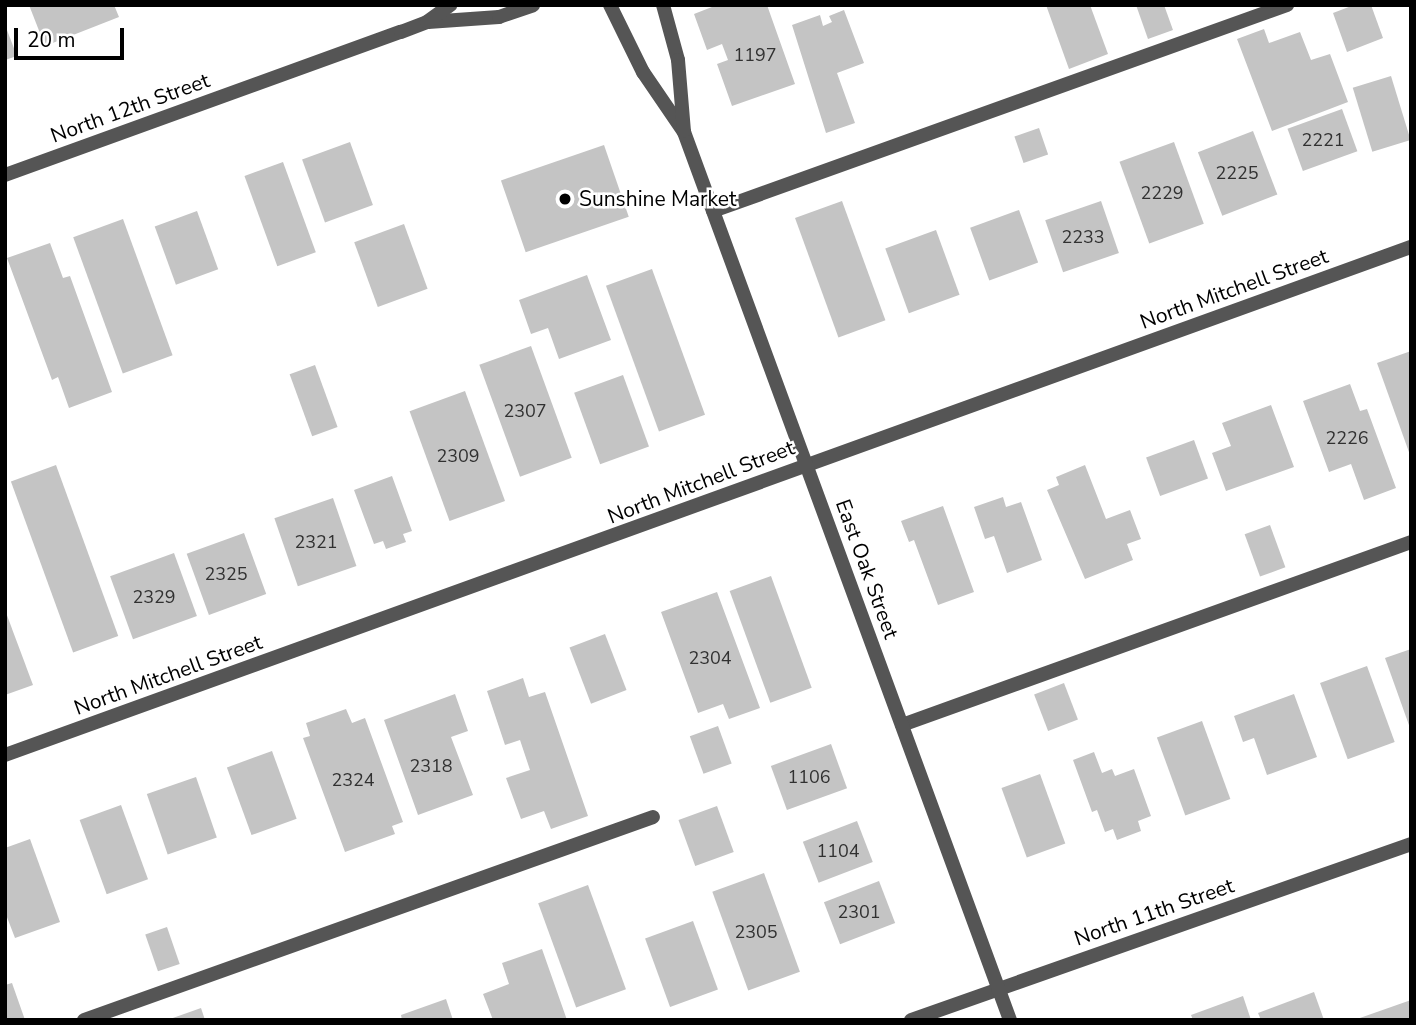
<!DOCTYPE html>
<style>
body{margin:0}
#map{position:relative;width:1416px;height:1025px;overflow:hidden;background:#fff;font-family:"Nunito Sans",sans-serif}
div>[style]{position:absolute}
.building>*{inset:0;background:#c4c4c4;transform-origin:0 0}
.service>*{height:14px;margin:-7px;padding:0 7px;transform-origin:7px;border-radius:7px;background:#555}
.minor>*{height:14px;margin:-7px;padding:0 7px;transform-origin:7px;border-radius:7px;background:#555}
.tertiary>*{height:14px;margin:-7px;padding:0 7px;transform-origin:7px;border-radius:7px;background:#555}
.dots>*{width:19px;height:19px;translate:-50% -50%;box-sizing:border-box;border:4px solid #fff;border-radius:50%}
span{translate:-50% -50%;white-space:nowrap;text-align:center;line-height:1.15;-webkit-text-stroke:5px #fff;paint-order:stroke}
.number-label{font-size:18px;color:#313131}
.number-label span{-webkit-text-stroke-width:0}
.street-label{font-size:21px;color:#000}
.poi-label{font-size:21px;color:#000}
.left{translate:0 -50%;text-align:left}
.frame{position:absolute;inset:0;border:7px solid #000;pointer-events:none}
.scale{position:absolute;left:14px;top:28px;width:110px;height:32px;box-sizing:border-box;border:4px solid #000;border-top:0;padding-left:9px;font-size:21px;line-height:24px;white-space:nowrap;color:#000;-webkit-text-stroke:5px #fff;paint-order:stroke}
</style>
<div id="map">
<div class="building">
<i style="clip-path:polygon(29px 5px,114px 5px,119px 17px,45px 46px)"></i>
<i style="clip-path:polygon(717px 5px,767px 5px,795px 84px,732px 106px,717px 64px,728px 60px,722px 44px,707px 50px,694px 14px)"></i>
<i style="clip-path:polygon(1046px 5px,1090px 5px,1108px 54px,1069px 69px)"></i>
<i style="clip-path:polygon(1136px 5px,1164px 5px,1173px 30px,1148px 39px)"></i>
<i style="clip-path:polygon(1354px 5px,1371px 5px,1383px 38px,1347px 52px,1333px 13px)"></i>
<i style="clip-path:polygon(844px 10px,864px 63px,837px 73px,855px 123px,826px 133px,792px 25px,820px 15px,823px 26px,832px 22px,829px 16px)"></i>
<i style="clip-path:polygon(5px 25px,17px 56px,5px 60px)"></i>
<i style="clip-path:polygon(1264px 29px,1269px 43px,1300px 32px,1311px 60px,1330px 54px,1348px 102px,1272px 131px,1237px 39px)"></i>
<i style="left:1391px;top:76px;width:67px;height:40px;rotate:73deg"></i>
<i style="left:1342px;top:109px;width:45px;height:58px;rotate:70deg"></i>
<i style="left:1039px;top:128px;width:28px;height:26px;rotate:71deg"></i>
<i style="left:1253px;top:131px;width:68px;height:59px;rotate:69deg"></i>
<i style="left:350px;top:142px;width:67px;height:51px;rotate:70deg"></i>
<i style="left:1174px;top:142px;width:87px;height:58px;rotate:70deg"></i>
<i style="left:604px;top:145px;width:76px;height:109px;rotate:71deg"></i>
<i style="left:283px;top:162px;width:96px;height:41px;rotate:70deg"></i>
<i style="left:842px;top:201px;width:127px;height:50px;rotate:70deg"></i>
<i style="left:1101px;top:201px;width:55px;height:59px;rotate:71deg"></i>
<i style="left:1019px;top:210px;width:56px;height:52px;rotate:70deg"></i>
<i style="left:197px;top:211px;width:62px;height:45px;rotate:70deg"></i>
<i style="left:123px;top:219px;width:145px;height:53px;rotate:70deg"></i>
<i style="left:404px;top:224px;width:69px;height:53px;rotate:70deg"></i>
<i style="left:936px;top:230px;width:69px;height:54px;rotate:70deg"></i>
<i style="clip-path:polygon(50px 243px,63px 278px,70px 276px,112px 392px,69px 408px,58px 377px,52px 380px,7px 258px)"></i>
<i style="left:652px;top:269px;width:155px;height:49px;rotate:70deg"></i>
<i style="clip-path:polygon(587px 275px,611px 340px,559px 359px,548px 328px,531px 334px,519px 300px)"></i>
<i style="left:531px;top:346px;width:119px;height:55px;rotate:70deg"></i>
<i style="clip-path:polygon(1411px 351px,1411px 455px,1410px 455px,1377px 363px)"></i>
<i style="left:315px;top:365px;width:66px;height:27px;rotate:70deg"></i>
<i style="left:623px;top:375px;width:76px;height:52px;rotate:70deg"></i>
<i style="clip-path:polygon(1350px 384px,1360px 411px,1367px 409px,1396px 488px,1364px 500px,1351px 464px,1329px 472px,1303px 401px)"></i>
<i style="left:465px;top:391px;width:117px;height:59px;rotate:70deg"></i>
<i style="clip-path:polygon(1271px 405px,1294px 467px,1226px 491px,1212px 453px,1231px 446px,1222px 423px)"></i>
<i style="left:1194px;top:440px;width:41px;height:51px;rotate:70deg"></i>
<i style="left:56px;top:465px;width:182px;height:48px;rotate:70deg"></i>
<i style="clip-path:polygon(1085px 465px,1106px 519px,1130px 510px,1141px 539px,1127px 544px,1133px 560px,1085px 579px,1047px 490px,1059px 485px,1056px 477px)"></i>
<i style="clip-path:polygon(392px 476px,412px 531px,403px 534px,406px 542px,386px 549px,383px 541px,374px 544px,354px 490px)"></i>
<i style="clip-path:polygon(1003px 497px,1006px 507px,1021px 502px,1042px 560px,1007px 573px,994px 536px,985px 539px,974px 507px)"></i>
<i style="left:333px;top:498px;width:72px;height:62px;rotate:71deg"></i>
<i style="clip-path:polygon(943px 506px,974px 592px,938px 605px,914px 540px,909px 542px,901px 521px)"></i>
<i style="left:1270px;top:525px;width:45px;height:27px;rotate:70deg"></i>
<i style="left:244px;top:533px;width:65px;height:61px;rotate:70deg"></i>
<i style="left:174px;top:553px;width:67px;height:68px;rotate:70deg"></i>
<i style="left:771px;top:576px;width:119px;height:44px;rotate:70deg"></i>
<i style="clip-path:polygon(717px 592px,760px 708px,729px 719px,723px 704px,698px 713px,661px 612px)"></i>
<i style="clip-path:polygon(5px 610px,33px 685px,5px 695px)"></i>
<i style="left:605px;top:634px;width:60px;height:38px;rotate:69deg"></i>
<i style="clip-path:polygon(1411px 649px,1411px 728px,1410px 728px,1385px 658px)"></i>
<i style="left:1367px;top:666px;width:81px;height:50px;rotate:70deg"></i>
<i style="clip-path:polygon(523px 678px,529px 697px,545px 692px,588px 816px,551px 829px,544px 811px,521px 819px,506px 778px,530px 770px,520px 740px,505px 745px,487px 691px)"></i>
<i style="left:1064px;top:683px;width:39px;height:32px;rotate:69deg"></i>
<i style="clip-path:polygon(455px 694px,468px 731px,451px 737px,473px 795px,418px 815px,384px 720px)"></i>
<i style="clip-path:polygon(1294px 694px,1317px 757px,1267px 775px,1254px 738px,1243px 742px,1234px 716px)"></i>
<i style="clip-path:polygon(346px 709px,352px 723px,365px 718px,403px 822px,392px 826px,395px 834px,345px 852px,303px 738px,310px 736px,306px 723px)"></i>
<i style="left:1202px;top:721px;width:83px;height:48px;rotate:70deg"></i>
<i style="left:718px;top:726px;width:40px;height:30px;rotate:70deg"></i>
<i style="left:831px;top:744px;width:47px;height:64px;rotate:70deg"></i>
<i style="left:272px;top:751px;width:72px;height:48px;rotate:70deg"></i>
<i style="clip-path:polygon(1094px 752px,1102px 773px,1112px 769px,1115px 776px,1134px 769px,1151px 816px,1138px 821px,1141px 831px,1117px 840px,1113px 829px,1105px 832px,1097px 810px,1092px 812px,1073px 760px)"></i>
<i style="left:1040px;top:774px;width:74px;height:41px;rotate:70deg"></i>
<i style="left:196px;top:777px;width:64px;height:52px;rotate:71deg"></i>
<i style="left:121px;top:805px;width:79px;height:44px;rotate:70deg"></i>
<i style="left:717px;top:806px;width:49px;height:41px;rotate:70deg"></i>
<i style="left:857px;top:821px;width:44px;height:58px;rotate:69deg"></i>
<i style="clip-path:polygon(30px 839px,60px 922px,15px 938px,5px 912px,5px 848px)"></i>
<i style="left:764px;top:873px;width:105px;height:55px;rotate:70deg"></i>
<i style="left:879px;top:881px;width:45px;height:59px;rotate:69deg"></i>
<i style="left:588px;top:885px;width:111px;height:53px;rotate:70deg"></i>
<i style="left:693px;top:921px;width:73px;height:51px;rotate:70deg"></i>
<i style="left:167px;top:927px;width:39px;height:23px;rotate:71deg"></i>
<i style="clip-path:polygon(542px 949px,567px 1020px,493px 1020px,483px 994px,509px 984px,502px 963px)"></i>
<i style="clip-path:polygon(12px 983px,25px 1020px,5px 1020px,5px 985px)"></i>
<i style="clip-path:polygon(1314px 992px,1324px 1020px,1261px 1020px,1258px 1013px)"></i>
<i style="clip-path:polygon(1243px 996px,1251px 1020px,1193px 1020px,1191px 1015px)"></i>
<i style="clip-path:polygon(446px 999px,453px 1020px,402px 1020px,401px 1015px)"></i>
<i style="clip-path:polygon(1411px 1000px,1411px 1020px,1357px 1020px,1357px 1019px)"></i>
<i style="clip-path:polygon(201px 1008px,205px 1020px,170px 1020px,170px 1019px)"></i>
</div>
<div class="service">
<i style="left:713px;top:211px;width:610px;rotate:-19.74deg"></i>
<i style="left:902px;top:725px;width:541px;rotate:-19.77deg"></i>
<i style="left:84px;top:1020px;width:604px;rotate:-19.63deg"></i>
</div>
<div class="minor">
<i style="left:5px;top:755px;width:1495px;rotate:-19.87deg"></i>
<i style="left:911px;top:1020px;width:530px;rotate:-19.39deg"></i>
</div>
<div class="tertiary">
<i style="left:610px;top:5px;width:75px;rotate:63.8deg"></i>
<i style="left:643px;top:72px;width:73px;rotate:55.7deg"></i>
<i style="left:684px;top:132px;width:946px;rotate:69.84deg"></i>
<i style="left:663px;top:5px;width:57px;rotate:74.7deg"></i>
<i style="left:678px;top:60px;width:71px;rotate:85.2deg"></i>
<i style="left:428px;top:22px;width:71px;rotate:-4deg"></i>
<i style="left:499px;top:17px;width:36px;rotate:-19deg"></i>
<i style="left:5px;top:175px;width:421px;rotate:-19.9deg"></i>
<i style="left:401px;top:32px;width:28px;rotate:-21deg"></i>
<i style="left:427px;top:22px;width:29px;rotate:-36deg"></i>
</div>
<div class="dots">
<i style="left:565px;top:199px;background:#000"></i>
</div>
<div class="number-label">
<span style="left:755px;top:55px">1197</span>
<span style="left:1323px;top:140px">2221</span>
<span style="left:1237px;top:173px">2225</span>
<span style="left:1162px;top:193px">2229</span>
<span style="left:1083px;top:237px">2233</span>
<span style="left:525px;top:411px">2307</span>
<span style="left:1347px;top:438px">2226</span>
<span style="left:458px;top:456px">2309</span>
<span style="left:316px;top:542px">2321</span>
<span style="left:226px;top:574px">2325</span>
<span style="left:154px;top:597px">2329</span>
<span style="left:710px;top:658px">2304</span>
<span style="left:431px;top:766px">2318</span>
<span style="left:809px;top:777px">1106</span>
<span style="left:353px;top:780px">2324</span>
<span style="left:838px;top:851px">1104</span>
<span style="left:859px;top:912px">2301</span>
<span style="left:756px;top:932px">2305</span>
</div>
<div class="street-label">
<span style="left:130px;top:108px;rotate:-20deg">North 12th Street</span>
<span style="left:1234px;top:289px;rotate:-20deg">North Mitchell Street</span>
<span style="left:701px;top:482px;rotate:-21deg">North Mitchell Street</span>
<span style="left:867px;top:569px;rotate:70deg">East Oak Street</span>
<span style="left:168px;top:675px;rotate:-20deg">North Mitchell Street</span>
<span style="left:1154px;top:912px;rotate:-19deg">North 11th Street</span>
</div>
<div class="poi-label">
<span class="left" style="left:579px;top:199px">Sunshine Market</span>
</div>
<div class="frame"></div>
<div class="scale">20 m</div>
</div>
